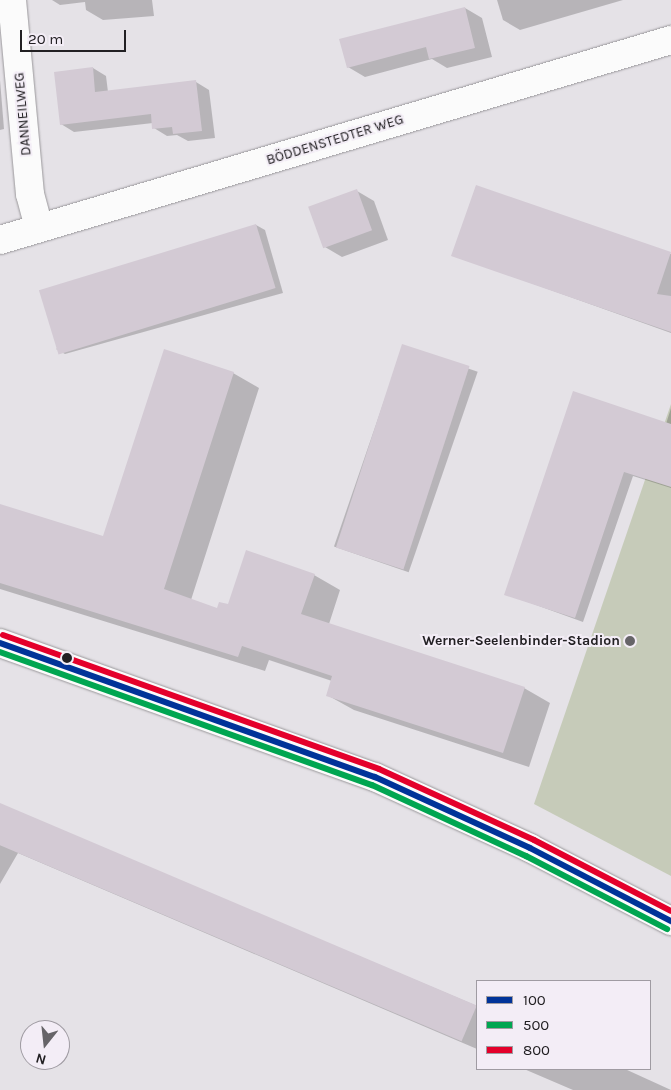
<!DOCTYPE html>
<meta charset="utf-8">
<style>
body{margin:0}
#map{position:relative;width:671px;height:1090px;overflow:hidden;background:#e5e2e7;font-family:Karla,sans-serif}
div>[style]{position:absolute}
.green>*{inset:0;background:#c6cbb9}
.shadow>*{inset:0;background:#0003;transform-origin:0 0}
.building>*{inset:0;background:#d3cad4;transform-origin:0 0}
.roads{filter:drop-shadow(0 0 1px #9a989b) drop-shadow(0 0 1px #9a989b)}
.minor>*{height:28px;margin:-14px;padding:0 14px;transform-origin:14px;border-radius:14px;background:#fbfbfb}
.tertiary>*{height:28px;margin:-14px;padding:0 14px;transform-origin:14px;border-radius:14px;background:#fbfbfb}
.bus-1>*{height:6px;margin:-3px;padding:0 3px;transform-origin:3px;border-radius:3px;background:#039}
.bus-2>*{height:6px;margin:-3px;padding:0 3px;transform-origin:3px;border-radius:3px;background:#00a651}
.bus-3>*{height:6px;margin:-3px;padding:0 3px;transform-origin:3px;border-radius:3px;background:#e4002b}
.dots>*{width:14px;height:14px;translate:-50% -50%;box-sizing:border-box;border:2px solid #f3edf6;border-radius:50%}
span{translate:-50% -50%;white-space:nowrap;text-align:center;line-height:1.15;-webkit-text-stroke:4px #f3edf6;paint-order:stroke}
.street-label{font-size:14px;color:#222023}
.poi-label{font-size:14px;color:#222023;font-weight:700}
.right{translate:-100% -50%;text-align:right}
.legend{position:absolute;left:476px;top:980px;width:175px;height:90px;box-sizing:border-box;background:#f3edf6;border:1px solid #9f9ba2;margin:0;padding:6px 9px;list-style:none;font-size:15px;color:#222023}
.legend li{display:flex;align-items:center;gap:10px;height:25px}
.legend b{width:25px;border:1px solid #9f9ba2}
.north{position:absolute;left:20px;top:1020px;width:50px;height:50px;box-sizing:border-box;background:#f3edf6;border:1px solid #9f9ba2;border-radius:50%;rotate:196deg;font-size:14px;font-weight:700;line-height:20px;text-align:center;color:#222023}
.north::after{content:'';display:block;margin:auto;width:18px;height:22px;background:#666468;clip-path:polygon(50% 0,100% 100%,50% 72%,0 100%)}
.scale{position:absolute;left:20px;top:30px;width:106px;height:22px;box-sizing:border-box;border:2px solid #222023;border-top:0;padding-left:6px;font-size:15px;line-height:18px;white-space:nowrap;color:#222023;-webkit-text-stroke:4px #f3edf6;paint-order:stroke}
</style>
<div id="map">
<div class="green">
<i style="clip-path:polygon(671px 404px,671px 876px,534px 804px)"></i>
</div>
<div class="shadow">
<i style="clip-path:polygon(52px 0,152px 0,154px 16px,103px 20px,86px 10px,85px 2px,60px 5px)"></i>
<i style="clip-path:polygon(497px 0,623px 0,520px 30px,503px 20px)"></i>
<i style="clip-path:polygon(465px 8px,482px 18px,492px 57px,447px 68px,432px 59px,365px 77px,348px 67px)"></i>
<i style="clip-path:polygon(93px 68px,106px 76px,108px 92px,196px 82px,209px 90px,215px 138px,188px 141px,177px 135px,167px 136px,154px 128px,153px 123px,74px 132px,61px 124px)"></i>
<i style="clip-path:polygon(0 80px,4px 129px,0 130px)"></i>
<i style="clip-path:polygon(476px 187px,671px 254px,671px 333px,453px 255px)"></i>
<i style="clip-path:polygon(357px 191px,374px 201px,388px 240px,342px 257px,325px 247px)"></i>
<i style="clip-path:polygon(256px 225px,265px 230px,283px 293px,65px 354px,56px 349px)"></i>
<i style="left:403px;top:346px;width:79px;height:212px;rotate:19deg"></i>
<i style="clip-path:polygon(233px 373px,259px 388px,191px 600px,218px 610px,314px 575px,340px 590px,329px 624px,524px 688px,550px 703px,529px 767px,354px 710px,327px 695px,332px 681px,269px 660px,265px 671px,0 589px,0 505px,104px 538px)"></i>
<i style="clip-path:polygon(671px 408px,671px 488px,633px 476px,583px 622px,506px 594px,666px 424px)"></i>
<i style="clip-path:polygon(0 805px,477px 1006px,477px 1049px,18px 853px,0 884px)"></i>
<i style="clip-path:polygon(524px 1069px,625px 1069px,671px 1090px,573px 1090px)"></i>
</div>
<div class="building">
<i style="clip-path:polygon(465px 7px,475px 48px,429px 59px,426px 47px,347px 68px,339px 39px)"></i>
<i style="clip-path:polygon(93px 67px,95px 92px,196px 80px,202px 131px,173px 134px,172px 127px,152px 129px,151px 114px,60px 125px,54px 72px)"></i>
<i style="clip-path:polygon(476px 185px,671px 252px,657px 294px,671px 296px,671px 332px,451px 256px)"></i>
<i style="left:357px;top:189px;width:44px;height:52px;rotate:70deg"></i>
<i style="left:256px;top:224px;width:67px;height:227px;rotate:73deg"></i>
<i style="left:402px;top:344px;width:71px;height:214px;rotate:18deg"></i>
<i style="clip-path:polygon(164px 349px,234px 372px,164px 589px,217px 608px,219px 602px,228px 604px,246px 550px,315px 574px,301px 614px,525px 687px,503px 753px,326px 696px,332px 676px,242px 646px,238px 657px,0 583px,0 504px,103px 536px)"></i>
<i style="clip-path:polygon(573px 391px,671px 424px,671px 487px,624px 472px,575px 618px,504px 595px)"></i>
<i style="left:0;top:803px;width:518px;height:39px;rotate:23deg"></i>
</div>
<div class="roads">
<div class="minor">
<i style="left:12px;top:0;width:195px;rotate:84.7deg"></i>
<i style="left:30px;top:194px;width:35px;rotate:75deg"></i>
<i style="left:0;top:240px;width:700px;rotate:-16.6deg"></i>
</div>
<div class="tertiary">
<i style="left:0;top:643px;width:398px;rotate:19.7deg"></i>
<i style="left:375px;top:777px;width:170px;rotate:24.6deg"></i>
<i style="left:530px;top:848px;width:159px;rotate:27.4deg"></i>
</div>
</div>
<div class="bus-1">
<i style="left:0;top:643px;width:398px;rotate:19.7deg"></i>
<i style="left:375px;top:777px;width:170px;rotate:24.6deg"></i>
<i style="left:530px;top:848px;width:159px;rotate:27.4deg"></i>
</div>
<div class="bus-2">
<i style="left:0;top:652px;width:395px;rotate:19.7deg"></i>
<i style="left:372px;top:785px;width:170px;rotate:24.8deg"></i>
<i style="left:526px;top:856px;width:159px;rotate:27.4deg"></i>
</div>
<div class="bus-3">
<i style="left:3px;top:635px;width:399px;rotate:19.6deg"></i>
<i style="left:379px;top:769px;width:170px;rotate:24.6deg"></i>
<i style="left:534px;top:840px;width:154px;rotate:27.4deg"></i>
</div>
<div class="dots">
<i style="left:630px;top:641px;background:#666468"></i>
<i style="left:67px;top:658px;background:#222023"></i>
</div>
<div class="street-label">
<span style="left:23px;top:114px;rotate:-95deg">DANNEILWEG</span>
<span style="left:335px;top:140px;rotate:-17deg">BÖDDENSTEDTER WEG</span>
</div>
<div class="poi-label">
<span class="right" style="left:620px;top:641px">Werner-Seelenbinder-Stadion</span>
</div>
<ul class="legend">
<li><b style="height:6px;background:#039"></b>100</li>
<li><b style="height:6px;background:#00a651"></b>500</li>
<li><b style="height:6px;background:#e4002b"></b>800</li>
</ul>
<div class="north">N</div>
<div class="scale">20 m</div>
</div>
